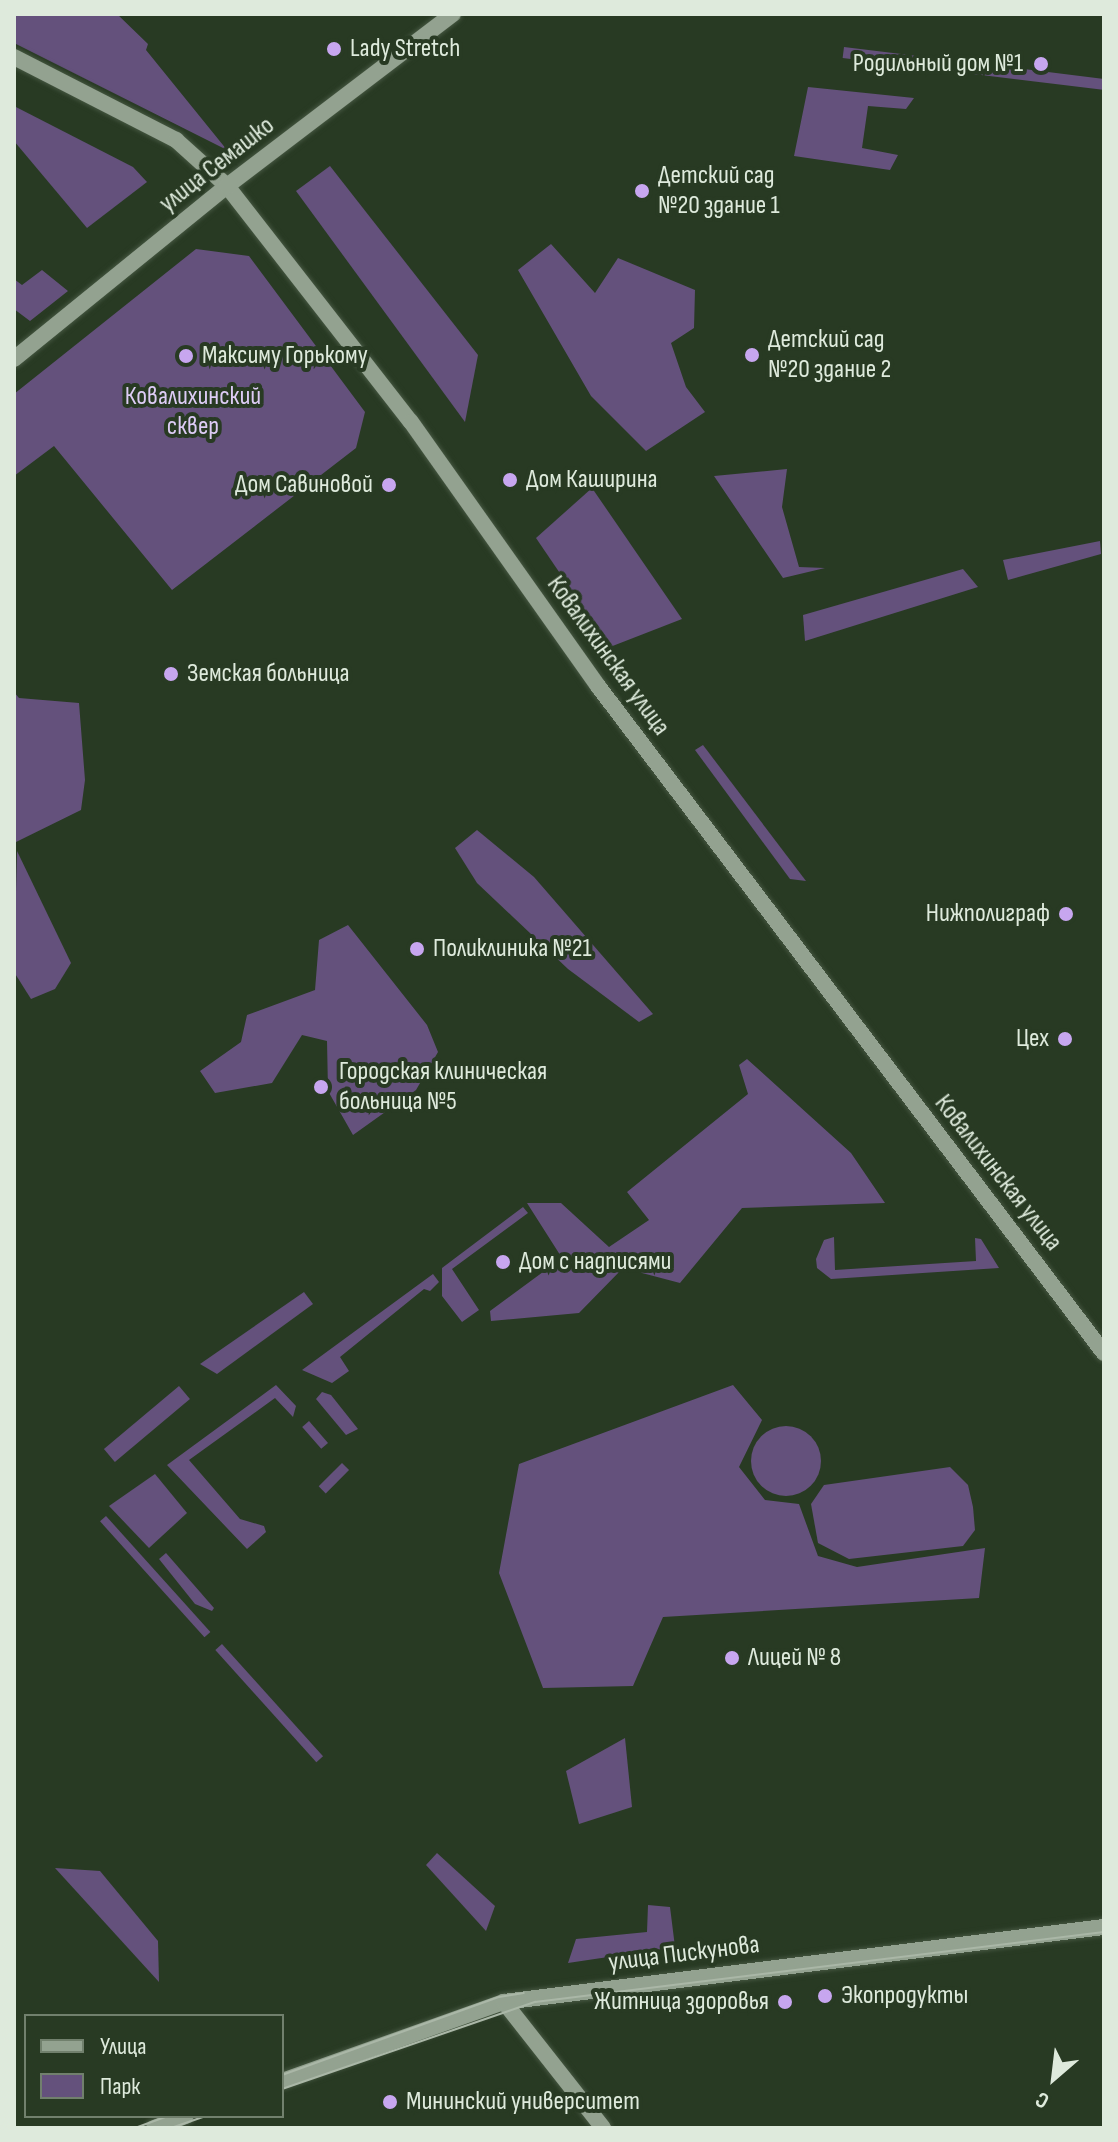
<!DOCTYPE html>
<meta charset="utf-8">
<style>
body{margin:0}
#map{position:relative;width:1118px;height:2142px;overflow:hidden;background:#283a23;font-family:"Sofia Sans Condensed",sans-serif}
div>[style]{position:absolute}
.green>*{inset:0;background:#64517c;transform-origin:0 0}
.round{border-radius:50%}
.roads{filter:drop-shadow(0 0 2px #455641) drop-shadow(0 0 2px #455641)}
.secondary>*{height:16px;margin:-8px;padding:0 8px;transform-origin:8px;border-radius:8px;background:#93a290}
.tram>*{height:2px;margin:-1px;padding:0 1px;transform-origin:1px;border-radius:1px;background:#aab7a7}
.dots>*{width:22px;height:22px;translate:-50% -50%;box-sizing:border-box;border:4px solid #283a23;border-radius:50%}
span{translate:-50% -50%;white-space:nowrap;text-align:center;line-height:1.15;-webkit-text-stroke:8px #283a23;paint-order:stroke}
.poi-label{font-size:26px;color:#deeadc}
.left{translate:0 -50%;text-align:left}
.right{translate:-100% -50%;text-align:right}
.street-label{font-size:26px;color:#deeadc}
.park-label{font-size:26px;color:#ddccf5}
.frame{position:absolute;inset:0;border:16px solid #deeadc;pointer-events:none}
.legend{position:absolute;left:24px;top:2014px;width:260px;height:104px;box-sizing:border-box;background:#283a23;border:2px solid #71806d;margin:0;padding:10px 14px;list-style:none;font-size:24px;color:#deeadc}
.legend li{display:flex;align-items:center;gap:16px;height:40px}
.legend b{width:40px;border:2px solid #71806d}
.north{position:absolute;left:1014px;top:2038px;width:80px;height:80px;-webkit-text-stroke:6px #283a23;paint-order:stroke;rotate:208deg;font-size:22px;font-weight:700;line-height:32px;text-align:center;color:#deeadc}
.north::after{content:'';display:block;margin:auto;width:28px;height:36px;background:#deeadc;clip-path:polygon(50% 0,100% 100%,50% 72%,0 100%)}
</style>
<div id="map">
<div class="green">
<i style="clip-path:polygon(14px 14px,117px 14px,148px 44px,146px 50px,227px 150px,14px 43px)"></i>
<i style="left:844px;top:47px;width:262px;height:11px;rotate:7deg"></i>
<i style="clip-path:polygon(808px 87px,914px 98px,906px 109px,868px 106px,862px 148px,898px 155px,890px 170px,794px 156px)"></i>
<i style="clip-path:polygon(14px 106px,133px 167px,147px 182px,87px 228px,14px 141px)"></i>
<i style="clip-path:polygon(330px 166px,478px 355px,465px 422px,296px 191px)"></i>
<i style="clip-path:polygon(551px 244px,595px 293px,618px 258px,695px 290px,694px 328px,671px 343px,686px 387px,705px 412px,646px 451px,591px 396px,518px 270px)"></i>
<i style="clip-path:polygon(196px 249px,249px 256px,365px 412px,356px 448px,172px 590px,54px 446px,14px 476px,14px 394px)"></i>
<i style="clip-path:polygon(42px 270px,68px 291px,30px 321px,14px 309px,14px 279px,22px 285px)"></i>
<i style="clip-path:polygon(787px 469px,782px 507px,799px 567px,825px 568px,783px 578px,714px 476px)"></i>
<i style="clip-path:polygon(592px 488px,682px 619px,610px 647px,536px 538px)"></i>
<i style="clip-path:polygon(1100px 541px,1101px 554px,1008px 580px,1003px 560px)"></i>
<i style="clip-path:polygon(963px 569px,978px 587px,805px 641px,803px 615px)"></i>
<i style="clip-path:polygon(14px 692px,19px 698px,79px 703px,85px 780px,81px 810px,14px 843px)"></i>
<i style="clip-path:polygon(703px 745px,806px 881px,790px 879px,695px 750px)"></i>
<i style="clip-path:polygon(477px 830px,534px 877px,653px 1014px,639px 1022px,568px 969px,477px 883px,455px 848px)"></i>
<i style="clip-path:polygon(17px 851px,71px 963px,55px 989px,31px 999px,14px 972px)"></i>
<i style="clip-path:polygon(348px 925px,427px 1025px,438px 1052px,416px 1090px,353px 1135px,328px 1091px,327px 1041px,302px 1035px,272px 1083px,215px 1093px,200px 1071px,241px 1042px,247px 1015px,315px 990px,319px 940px)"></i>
<i style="clip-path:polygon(747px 1059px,851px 1153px,885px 1203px,742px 1208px,680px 1283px,623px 1268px,579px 1313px,491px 1321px,490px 1311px,562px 1258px,527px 1203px,561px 1203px,609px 1247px,649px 1220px,627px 1192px,748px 1094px,739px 1065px)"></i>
<i style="clip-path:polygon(523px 1207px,528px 1213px,452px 1269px,479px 1310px,462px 1322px,442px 1296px,442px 1268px)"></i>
<i style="clip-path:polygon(834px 1237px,835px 1270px,976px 1261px,975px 1238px,981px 1239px,999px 1268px,831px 1279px,817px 1268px,816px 1259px,824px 1240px)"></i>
<i style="clip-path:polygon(433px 1274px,439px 1282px,430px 1291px,424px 1289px,340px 1357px,349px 1371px,332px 1383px,302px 1370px)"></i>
<i style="clip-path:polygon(304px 1292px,313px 1304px,217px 1374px,200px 1364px)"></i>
<i style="clip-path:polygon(276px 1385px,296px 1406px,293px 1417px,275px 1398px,189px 1460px,240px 1519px,264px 1526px,266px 1532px,247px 1549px,167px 1465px)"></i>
<i style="clip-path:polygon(733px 1385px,762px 1420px,739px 1467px,765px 1500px,799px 1504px,818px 1556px,857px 1567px,985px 1548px,979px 1598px,663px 1617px,633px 1686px,543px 1688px,499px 1573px,519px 1464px)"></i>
<i style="left:179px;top:1386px;width:17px;height:98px;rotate:50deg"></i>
<i style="clip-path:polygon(322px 1392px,331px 1395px,358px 1429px,346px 1435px,316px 1399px)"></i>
<i style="left:309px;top:1421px;width:29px;height:9px;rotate:49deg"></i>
<i class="round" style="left:751px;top:1426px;width:70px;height:70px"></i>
<i style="left:342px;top:1463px;width:10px;height:33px;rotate:45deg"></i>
<i style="clip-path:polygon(950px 1467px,968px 1485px,973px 1507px,975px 1530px,963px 1546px,849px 1559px,818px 1543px,811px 1504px,824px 1485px)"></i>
<i style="clip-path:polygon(155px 1474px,187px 1513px,149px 1548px,109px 1506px)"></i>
<i style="left:106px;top:1516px;width:156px;height:8px;rotate:48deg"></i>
<i style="clip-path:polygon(166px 1553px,214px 1608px,212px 1611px,195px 1604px,159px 1559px)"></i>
<i style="left:222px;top:1644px;width:151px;height:9px;rotate:48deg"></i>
<i style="clip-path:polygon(625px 1738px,632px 1807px,579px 1824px,566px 1771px)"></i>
<i style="clip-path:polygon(437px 1853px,495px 1906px,486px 1931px,426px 1865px)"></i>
<i style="clip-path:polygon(55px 1868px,100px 1871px,158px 1941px,159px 1982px)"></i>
<i style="clip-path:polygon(648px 1905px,670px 1907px,675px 1947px,568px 1963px,576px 1939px,647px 1932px)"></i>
</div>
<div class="roads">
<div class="secondary">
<i style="left:14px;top:57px;width:182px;rotate:27.1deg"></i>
<i style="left:176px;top:140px;width:69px;rotate:42deg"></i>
<i style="left:227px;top:186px;width:299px;rotate:52.1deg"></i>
<i style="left:411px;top:422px;width:324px;rotate:54.7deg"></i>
<i style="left:598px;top:686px;width:837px;rotate:52.82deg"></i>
<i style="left:14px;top:359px;width:274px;rotate:-39.1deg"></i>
<i style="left:227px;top:186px;width:284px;rotate:-37.3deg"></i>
<i style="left:504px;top:2002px;width:160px;rotate:51.8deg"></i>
<i style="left:282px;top:2081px;width:236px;rotate:-19.6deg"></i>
<i style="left:504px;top:2002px;width:605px;rotate:-7.13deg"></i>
<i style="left:154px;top:2128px;width:34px;rotate:-21deg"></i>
</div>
</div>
<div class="tram">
<i style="left:282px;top:2075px;width:231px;rotate:-19.8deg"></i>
<i style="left:499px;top:1997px;width:25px;rotate:-9deg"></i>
<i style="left:282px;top:2089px;width:268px;rotate:-19deg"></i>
<i style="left:535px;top:2002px;width:573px;rotate:-7.01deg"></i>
<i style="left:135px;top:2128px;width:35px;rotate:-20deg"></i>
<i style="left:171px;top:2128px;width:36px;rotate:-19deg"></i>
</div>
<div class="dots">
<i style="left:334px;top:49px;background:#c7a6ef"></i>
<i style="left:1041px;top:64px;background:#c7a6ef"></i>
<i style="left:642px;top:191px;background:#c7a6ef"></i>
<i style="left:752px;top:355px;background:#c7a6ef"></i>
<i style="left:186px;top:356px;background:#c7a6ef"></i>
<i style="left:510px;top:480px;background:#c7a6ef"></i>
<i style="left:389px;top:485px;background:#c7a6ef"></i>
<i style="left:171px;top:674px;background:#c7a6ef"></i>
<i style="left:1066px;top:914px;background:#c7a6ef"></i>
<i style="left:417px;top:949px;background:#c7a6ef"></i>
<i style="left:1065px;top:1039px;background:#c7a6ef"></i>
<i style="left:321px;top:1087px;background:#c7a6ef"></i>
<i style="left:503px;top:1262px;background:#c7a6ef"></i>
<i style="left:732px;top:1658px;background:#c7a6ef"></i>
<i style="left:825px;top:1996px;background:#c7a6ef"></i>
<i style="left:785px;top:2002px;background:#c7a6ef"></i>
<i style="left:390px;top:2102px;background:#c7a6ef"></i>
</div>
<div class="poi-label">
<span class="left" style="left:350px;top:49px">Lady Stretch</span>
<span class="right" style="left:1023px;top:64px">Родильный дом №1</span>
<span class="left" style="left:658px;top:191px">Детский сад<br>№20 здание 1</span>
<span class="left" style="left:768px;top:355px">Детский сад<br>№20 здание 2</span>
<span class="left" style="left:202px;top:356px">Максиму Горькому</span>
<span class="left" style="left:526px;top:480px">Дом Каширина</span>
<span class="right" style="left:373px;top:485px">Дом Савиновой</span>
<span class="left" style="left:187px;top:674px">Земская больница</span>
<span class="right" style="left:1050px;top:914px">Нижполиграф</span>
<span class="left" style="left:433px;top:949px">Поликлиника №21</span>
<span class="right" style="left:1049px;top:1039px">Цех</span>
<span class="left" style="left:339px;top:1087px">Городская клиническая<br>больница №5</span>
<span class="left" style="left:519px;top:1262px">Дом с надписями</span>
<span class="left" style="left:748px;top:1658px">Лицей № 8</span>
<span class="left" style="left:841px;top:1996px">Экопродукты</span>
<span class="right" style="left:769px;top:2002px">Житница здоровья</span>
<span class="left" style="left:406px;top:2102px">Мининский университет</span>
</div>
<div class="street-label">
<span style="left:217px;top:165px;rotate:-38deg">улица Семашко</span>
<span style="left:608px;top:656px;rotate:54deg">Ковалихинская улица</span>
<span style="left:998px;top:1173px;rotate:52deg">Ковалихинская улица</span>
<span style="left:684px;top:1954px;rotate:-7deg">улица Пискунова</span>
</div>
<div class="park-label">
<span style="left:193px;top:412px">Ковалихинский<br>сквер</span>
</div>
<div class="frame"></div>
<ul class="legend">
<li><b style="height:10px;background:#93a290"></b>Улица</li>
<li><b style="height:22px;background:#64517c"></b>Парк</li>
</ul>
<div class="north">С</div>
</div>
